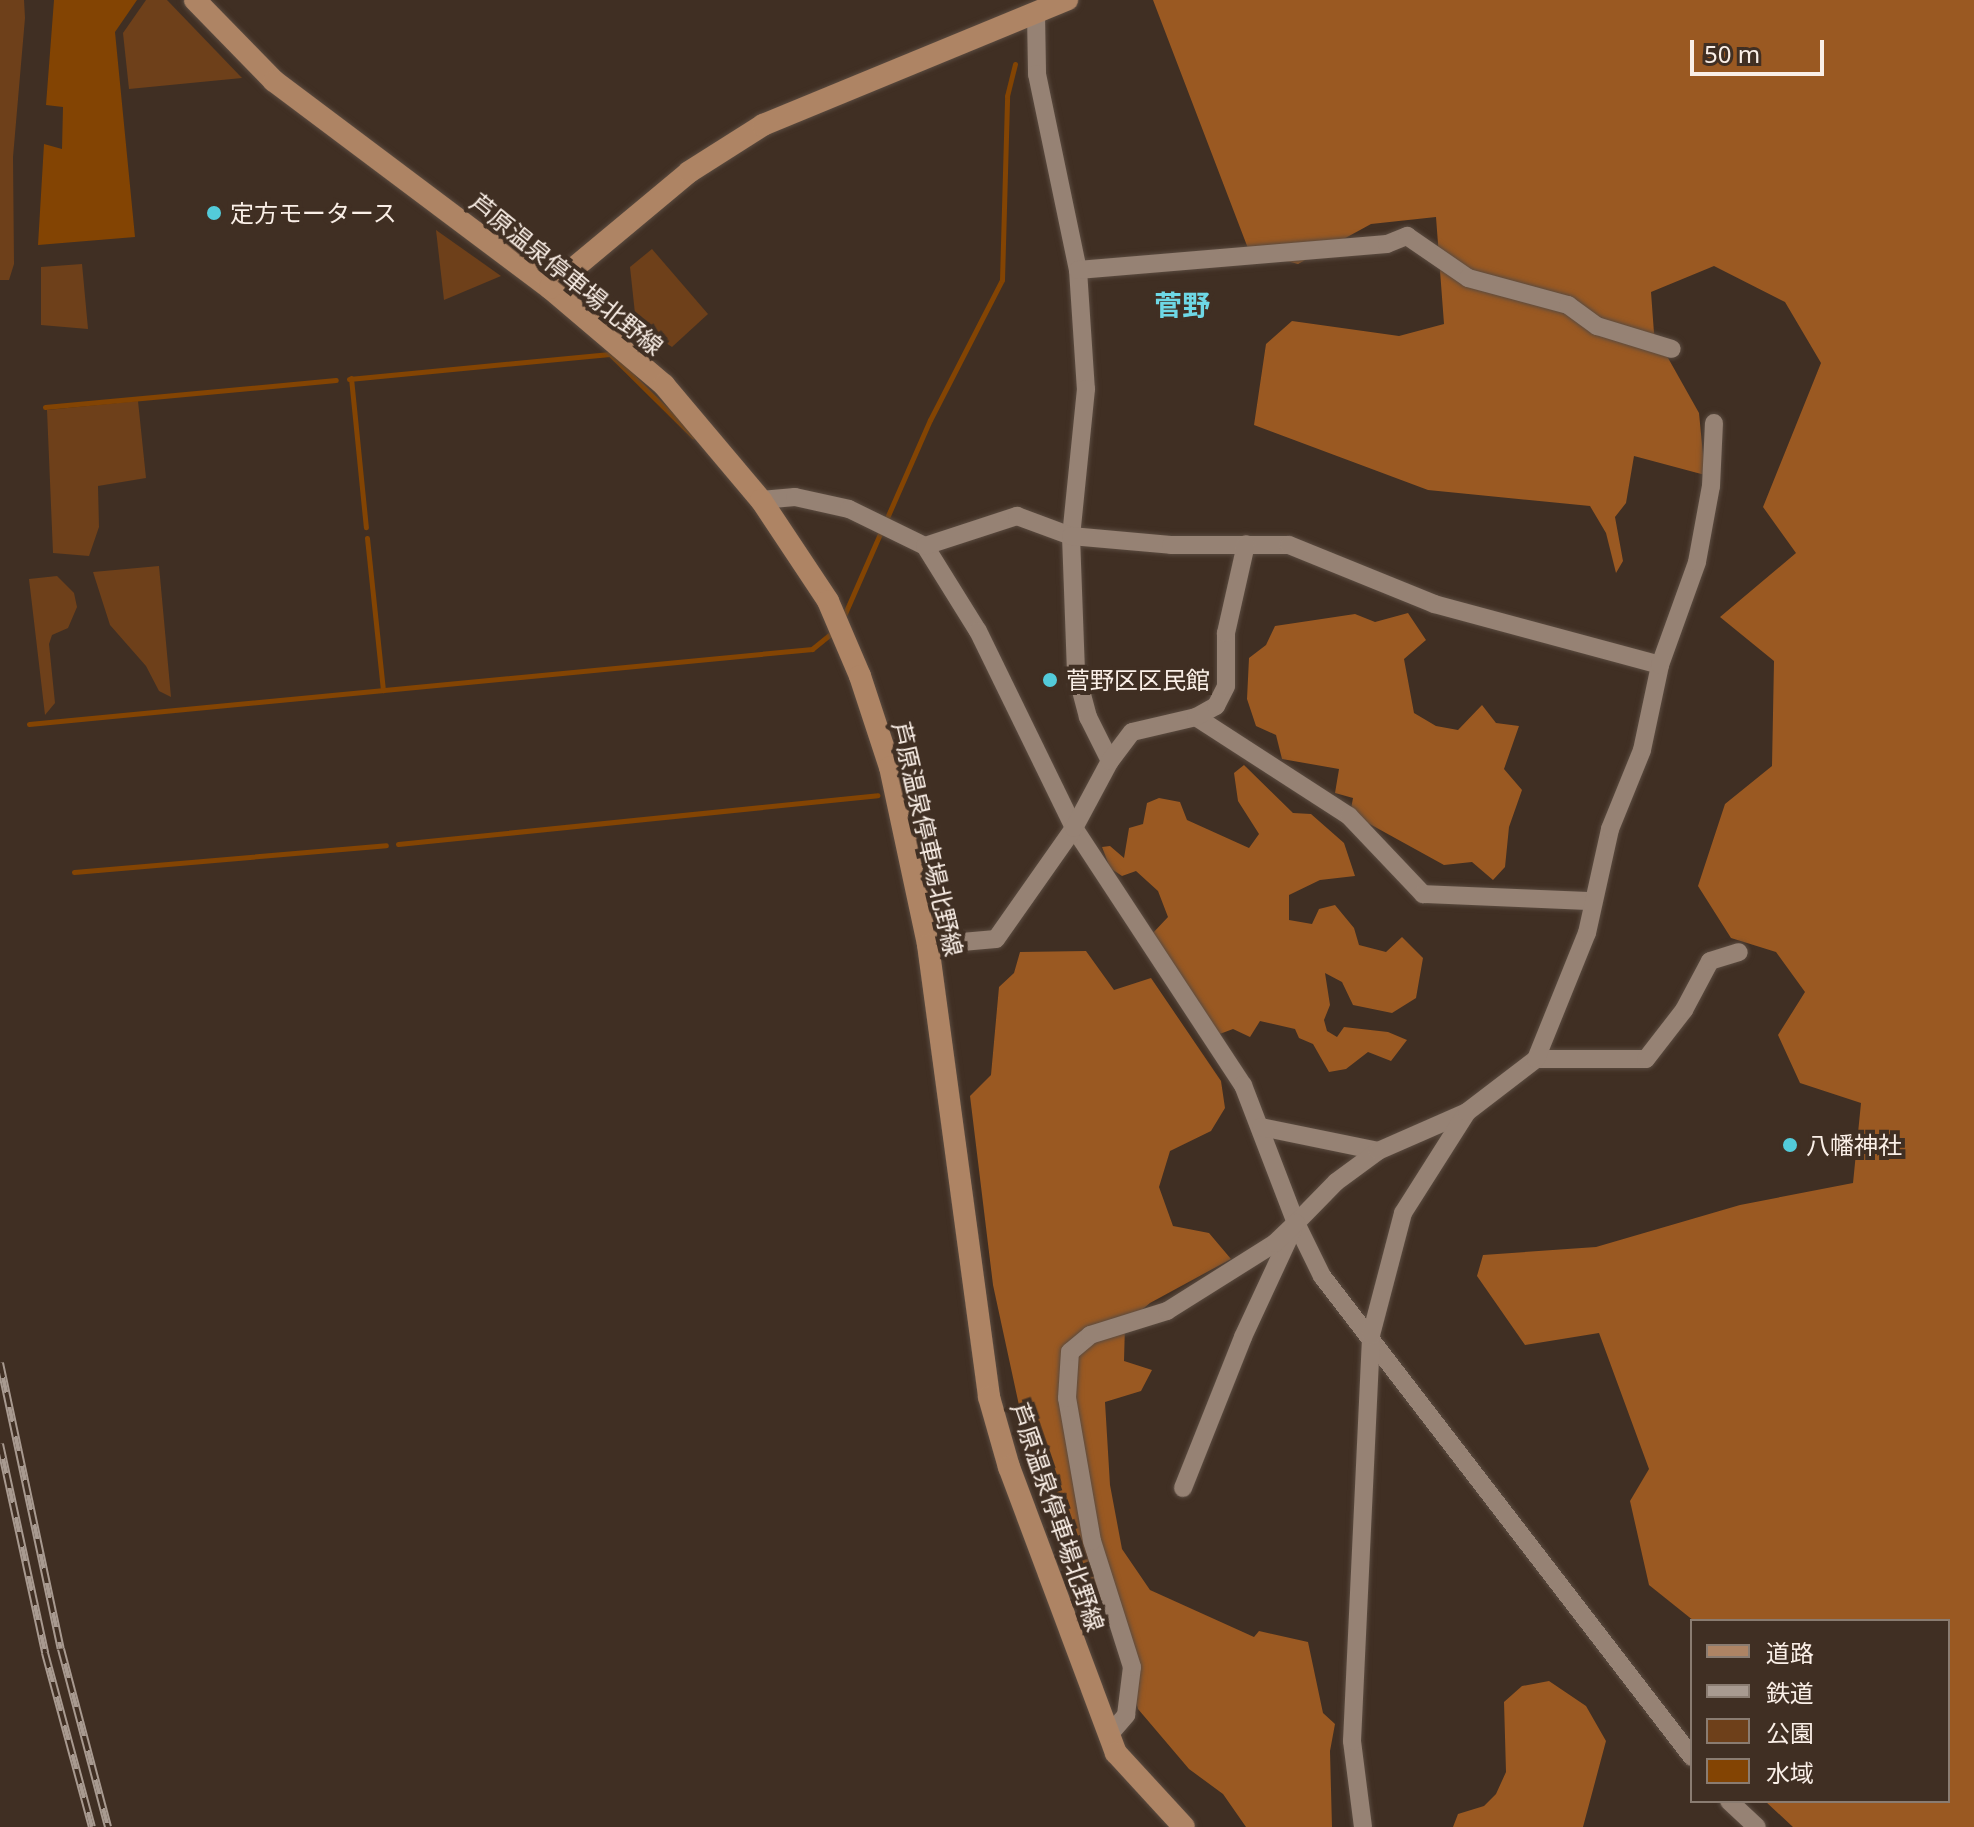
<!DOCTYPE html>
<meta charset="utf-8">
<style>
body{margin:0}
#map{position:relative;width:1974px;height:1827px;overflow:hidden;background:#402f23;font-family:"Noto Sans","Noto Sans JP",sans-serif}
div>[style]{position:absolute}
.green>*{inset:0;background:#6e401a}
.forest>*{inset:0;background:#9a5922}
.water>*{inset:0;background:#834403}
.stream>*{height:5px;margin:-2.5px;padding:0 2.5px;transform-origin:2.5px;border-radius:2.5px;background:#834403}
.roads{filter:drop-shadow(0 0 2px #5a4b40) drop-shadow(0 0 2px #5a4b40)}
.minor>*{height:18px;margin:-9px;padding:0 9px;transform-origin:9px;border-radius:9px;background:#968274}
.secondary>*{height:22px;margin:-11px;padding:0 11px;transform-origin:11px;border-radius:11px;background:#ae8464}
.rail>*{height:8px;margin-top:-4px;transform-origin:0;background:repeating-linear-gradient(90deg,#402f23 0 15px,#a89a90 0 30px);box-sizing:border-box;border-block:2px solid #a89a90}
.dots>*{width:22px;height:22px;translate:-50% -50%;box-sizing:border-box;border:4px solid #402f23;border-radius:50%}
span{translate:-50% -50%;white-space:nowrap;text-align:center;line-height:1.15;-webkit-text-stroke:8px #402f23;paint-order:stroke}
.poi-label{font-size:24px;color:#faefe7}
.left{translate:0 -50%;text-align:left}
.street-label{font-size:24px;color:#faefe7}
.quarter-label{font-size:28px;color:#6ed8e6;font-weight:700}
.legend{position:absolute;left:1690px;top:1619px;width:260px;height:184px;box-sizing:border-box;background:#402f23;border:2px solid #8a7c71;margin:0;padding:10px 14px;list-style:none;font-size:24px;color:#faefe7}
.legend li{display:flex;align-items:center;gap:16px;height:40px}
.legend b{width:40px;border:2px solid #8a7c71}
.scale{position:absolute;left:1690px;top:40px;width:134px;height:36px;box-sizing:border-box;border:4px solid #faefe7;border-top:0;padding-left:10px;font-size:24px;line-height:28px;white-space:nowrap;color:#faefe7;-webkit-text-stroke:6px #402f23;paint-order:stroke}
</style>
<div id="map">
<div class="green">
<i style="clip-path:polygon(0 0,24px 0,25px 18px,13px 157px,14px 264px,9px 280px,0 280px)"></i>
<i style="clip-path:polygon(146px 0,167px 0,242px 78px,129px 89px,123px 33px)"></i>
<i style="clip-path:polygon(436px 230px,501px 276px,444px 300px)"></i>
<i style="clip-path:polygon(652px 249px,708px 314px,672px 347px,636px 323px,630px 267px)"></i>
<i style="clip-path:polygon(82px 264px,88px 329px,41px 325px,41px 267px)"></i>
<i style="clip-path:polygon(138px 401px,146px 478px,98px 486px,99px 527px,89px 556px,53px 553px,47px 410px)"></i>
<i style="clip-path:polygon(159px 566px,171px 697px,159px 691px,146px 666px,110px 625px,93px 572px)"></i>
<i style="clip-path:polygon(57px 576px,74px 593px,77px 607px,68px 628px,52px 635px,49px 644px,55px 703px,45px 715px,29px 579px)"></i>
</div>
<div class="forest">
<i style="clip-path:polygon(1153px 0,1974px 0,1974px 1827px,1793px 1827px,1765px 1801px,1948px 1801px,1948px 1621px,1694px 1621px,1649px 1585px,1630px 1501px,1649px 1469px,1599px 1333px,1525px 1345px,1477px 1276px,1483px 1255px,1596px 1247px,1740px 1205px,1853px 1183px,1861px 1103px,1800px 1083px,1778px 1035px,1805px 992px,1776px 952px,1731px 938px,1698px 886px,1725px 804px,1772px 766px,1774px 661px,1720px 617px,1796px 553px,1763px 507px,1821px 363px,1785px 302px,1714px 266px,1651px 292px,1654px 333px,1699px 413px,1705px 475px,1634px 456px,1626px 503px,1615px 517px,1623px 561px,1616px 573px,1606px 533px,1590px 506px,1428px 490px,1254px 425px,1266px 344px,1292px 321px,1399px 336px,1444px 324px,1436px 217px,1371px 224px,1298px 264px,1249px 251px)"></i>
<i style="clip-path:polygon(1408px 613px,1426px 640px,1404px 659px,1414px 713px,1436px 726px,1458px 730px,1482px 705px,1496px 723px,1519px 726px,1504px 769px,1522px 790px,1509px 827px,1505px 867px,1493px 880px,1472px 862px,1444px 865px,1366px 822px,1351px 809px,1353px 798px,1335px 793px,1339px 769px,1282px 759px,1276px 735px,1256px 726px,1247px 699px,1249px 658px,1266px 645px,1275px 626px,1355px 614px,1375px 622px)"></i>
<i style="clip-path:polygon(1244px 765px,1293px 813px,1311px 814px,1344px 843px,1355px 876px,1320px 880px,1289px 895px,1289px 920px,1312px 924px,1319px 909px,1335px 905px,1354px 928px,1359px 945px,1386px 952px,1402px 937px,1423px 958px,1416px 998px,1392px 1013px,1353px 1005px,1342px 982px,1325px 973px,1330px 1005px,1324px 1020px,1327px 1031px,1337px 1037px,1344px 1027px,1388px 1032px,1407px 1040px,1391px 1061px,1368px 1052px,1346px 1069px,1329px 1072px,1313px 1044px,1299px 1038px,1295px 1029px,1260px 1021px,1250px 1037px,1233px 1029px,1217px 1035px,1151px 935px,1168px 917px,1158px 891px,1136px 871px,1122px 876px,1110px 868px,1102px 847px,1110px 846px,1124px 858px,1129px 828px,1143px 824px,1147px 803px,1159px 798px,1180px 802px,1187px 820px,1249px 848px,1259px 834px,1238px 801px,1234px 773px)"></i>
<i style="clip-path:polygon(1086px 951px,1114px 990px,1151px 978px,1221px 1081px,1225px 1108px,1211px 1131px,1170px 1151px,1159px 1187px,1173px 1226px,1209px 1233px,1231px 1259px,1150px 1303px,1125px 1324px,1124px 1361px,1152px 1370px,1141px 1391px,1105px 1402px,1110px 1485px,1122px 1549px,1150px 1590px,1254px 1637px,1259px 1631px,1308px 1642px,1323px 1713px,1335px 1724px,1330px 1751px,1332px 1827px,1246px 1827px,1223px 1794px,1189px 1769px,1138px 1709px,1107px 1600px,1088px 1602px,1025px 1433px,993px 1285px,970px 1096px,991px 1075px,999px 987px,1014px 973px,1020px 952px)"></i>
<i style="clip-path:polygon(1549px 1681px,1586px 1706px,1606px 1741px,1583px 1827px,1453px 1827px,1458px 1814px,1484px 1806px,1496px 1794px,1506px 1772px,1504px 1702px,1522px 1686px)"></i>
</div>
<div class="water">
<i style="clip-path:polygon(54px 0,137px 0,115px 32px,135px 237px,38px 245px,44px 144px,62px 149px,63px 107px,46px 105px)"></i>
</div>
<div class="stream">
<i style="left:351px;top:378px;width:150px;rotate:84.3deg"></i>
<i style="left:349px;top:379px;width:262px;rotate:-5.5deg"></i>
<i style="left:610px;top:354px;width:117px;rotate:44.7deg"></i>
<i style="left:45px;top:407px;width:292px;rotate:-5.3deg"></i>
<i style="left:367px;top:538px;width:153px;rotate:84deg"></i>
<i style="left:843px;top:618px;width:216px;rotate:-66.3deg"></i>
<i style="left:930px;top:420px;width:157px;rotate:-62.8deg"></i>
<i style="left:1002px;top:280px;width:184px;rotate:-88.4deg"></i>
<i style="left:1007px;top:96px;width:33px;rotate:-76deg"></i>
<i style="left:29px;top:724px;width:787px;rotate:-5.47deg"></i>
<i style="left:812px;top:649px;width:27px;rotate:-39deg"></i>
<i style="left:398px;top:844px;width:482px;rotate:-5.8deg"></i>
<i style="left:74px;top:872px;width:313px;rotate:-4.9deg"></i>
</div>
<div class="roads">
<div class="minor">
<i style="left:1036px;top:14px;width:60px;rotate:89deg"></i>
<i style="left:1037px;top:74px;width:200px;rotate:78.2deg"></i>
<i style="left:1078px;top:270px;width:119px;rotate:86.2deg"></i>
<i style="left:1086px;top:389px;width:148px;rotate:95.8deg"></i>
<i style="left:1071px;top:536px;width:136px;rotate:87.9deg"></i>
<i style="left:1076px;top:672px;width:47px;rotate:75.1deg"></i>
<i style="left:1088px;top:717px;width:49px;rotate:63.4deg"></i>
<i style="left:1078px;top:270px;width:310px;rotate:-4.8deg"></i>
<i style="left:1387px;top:244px;width:22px;rotate:-22deg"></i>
<i style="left:1407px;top:236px;width:74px;rotate:34.5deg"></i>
<i style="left:1468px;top:278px;width:104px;rotate:15.1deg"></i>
<i style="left:1568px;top:305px;width:36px;rotate:36deg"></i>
<i style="left:1597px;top:326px;width:78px;rotate:17deg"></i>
<i style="left:761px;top:500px;width:34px;rotate:-5deg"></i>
<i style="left:795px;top:497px;width:55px;rotate:12.5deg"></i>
<i style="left:849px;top:509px;width:85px;rotate:26deg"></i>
<i style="left:925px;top:546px;width:100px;rotate:58.1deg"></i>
<i style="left:978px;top:631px;width:219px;rotate:64deg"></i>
<i style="left:1074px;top:828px;width:308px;rotate:56.7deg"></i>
<i style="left:1243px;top:1085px;width:148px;rotate:69deg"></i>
<i style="left:1296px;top:1223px;width:59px;rotate:63.9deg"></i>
<i style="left:1322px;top:1276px;width:607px;rotate:52.43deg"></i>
<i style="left:925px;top:546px;width:97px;rotate:-18.1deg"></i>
<i style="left:1017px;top:516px;width:58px;rotate:20.3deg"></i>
<i style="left:1071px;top:536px;width:100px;rotate:5.1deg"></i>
<i style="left:1171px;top:545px;width:118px"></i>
<i style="left:1289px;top:545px;width:157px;rotate:22.1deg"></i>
<i style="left:1434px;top:604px;width:234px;rotate:15.1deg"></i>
<i style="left:1196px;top:717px;width:182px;rotate:32.9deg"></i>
<i style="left:1349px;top:816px;width:108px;rotate:46.5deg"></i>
<i style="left:1423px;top:894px;width:168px;rotate:2.4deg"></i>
<i style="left:928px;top:945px;width:68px;rotate:-5deg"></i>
<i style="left:996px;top:939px;width:136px;rotate:-54.9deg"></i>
<i style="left:1074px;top:828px;width:76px;rotate:-61.8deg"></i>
<i style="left:1110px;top:761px;width:36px;rotate:-53deg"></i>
<i style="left:1132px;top:732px;width:66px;rotate:-13.2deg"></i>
<i style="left:1196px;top:717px;width:23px;rotate:-29deg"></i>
<i style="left:1216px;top:706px;width:22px;rotate:-63deg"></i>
<i style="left:1226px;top:686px;width:53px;rotate:-90deg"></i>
<i style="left:1226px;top:633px;width:91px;rotate:-77.3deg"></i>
<i style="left:1536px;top:1059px;width:110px"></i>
<i style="left:1646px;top:1059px;width:62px;rotate:-52.2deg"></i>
<i style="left:1684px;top:1010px;width:55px;rotate:-62deg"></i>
<i style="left:1710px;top:961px;width:30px;rotate:-17deg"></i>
<i style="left:1261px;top:1127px;width:119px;rotate:11.6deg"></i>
<i style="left:1183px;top:1488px;width:162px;rotate:-68.3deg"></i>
<i style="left:1243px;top:1337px;width:126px;rotate:-65.1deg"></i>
<i style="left:1296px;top:1223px;width:57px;rotate:-45.7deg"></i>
<i style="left:1336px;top:1182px;width:52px;rotate:-36.4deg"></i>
<i style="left:1378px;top:1151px;width:97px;rotate:-23.7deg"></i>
<i style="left:1108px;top:1736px;width:28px;rotate:-49deg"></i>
<i style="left:1126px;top:1715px;width:48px;rotate:-82.9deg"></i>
<i style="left:1132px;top:1667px;width:132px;rotate:-107.6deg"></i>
<i style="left:1092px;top:1541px;width:145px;rotate:-99.9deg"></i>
<i style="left:1067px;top:1398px;width:46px;rotate:-86.3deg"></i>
<i style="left:1070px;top:1352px;width:26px;rotate:-40deg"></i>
<i style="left:1090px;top:1335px;width:81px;rotate:-17.3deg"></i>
<i style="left:1167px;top:1311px;width:128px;rotate:-32.2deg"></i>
<i style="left:1275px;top:1243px;width:29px;rotate:-44deg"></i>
<i style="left:1729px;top:1801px;width:38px;rotate:43deg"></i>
<i style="left:1363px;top:1827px;width:87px;rotate:-97.3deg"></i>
<i style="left:1352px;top:1741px;width:406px;rotate:-87.3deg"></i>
<i style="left:1371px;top:1335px;width:126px;rotate:-75.3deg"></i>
<i style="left:1403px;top:1213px;width:120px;rotate:-57.6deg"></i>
<i style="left:1467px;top:1112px;width:87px;rotate:-37.5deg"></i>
<i style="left:1536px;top:1059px;width:136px;rotate:-68deg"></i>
<i style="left:1587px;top:933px;width:107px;rotate:-77.5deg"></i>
<i style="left:1610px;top:829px;width:85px;rotate:-67.9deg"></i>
<i style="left:1642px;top:750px;width:87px;rotate:-78deg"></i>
<i style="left:1660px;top:665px;width:109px;rotate:-70.2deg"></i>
<i style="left:1697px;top:562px;width:77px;rotate:-79.6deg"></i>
<i style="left:1711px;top:486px;width:63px;rotate:-87.3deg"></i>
</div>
<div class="secondary">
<i style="left:195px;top:0;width:113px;rotate:45.7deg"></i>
<i style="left:274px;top:81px;width:345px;rotate:36.9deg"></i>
<i style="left:550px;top:288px;width:150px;rotate:40.4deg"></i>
<i style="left:664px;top:385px;width:150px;rotate:49.9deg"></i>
<i style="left:761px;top:500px;width:121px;rotate:56.4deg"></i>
<i style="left:828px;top:601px;width:82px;rotate:66.9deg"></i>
<i style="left:860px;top:676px;width:96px;rotate:71.8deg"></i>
<i style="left:890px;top:767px;width:182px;rotate:77.9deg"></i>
<i style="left:928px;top:945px;width:456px;rotate:82.3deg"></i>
<i style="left:989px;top:1397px;width:73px;rotate:74.1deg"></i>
<i style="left:1009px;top:1467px;width:305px;rotate:69.5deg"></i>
<i style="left:1116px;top:1753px;width:100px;rotate:47.4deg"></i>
<i style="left:550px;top:288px;width:181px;rotate:-39.8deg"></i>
<i style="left:689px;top:172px;width:88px;rotate:-32.4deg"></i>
<i style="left:763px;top:125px;width:329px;rotate:-22.4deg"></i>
</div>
</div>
<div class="rail">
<i style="left:0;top:1363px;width:292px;rotate:78deg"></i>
<i style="left:61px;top:1649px;width:184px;rotate:75.2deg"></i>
<i style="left:0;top:1444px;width:214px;rotate:77.8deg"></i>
<i style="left:45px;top:1653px;width:180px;rotate:74.9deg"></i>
</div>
<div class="dots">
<i style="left:214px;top:213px;background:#53cbda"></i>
<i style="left:1050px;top:680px;background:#53cbda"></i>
<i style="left:1790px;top:1145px;background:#53cbda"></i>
</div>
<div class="poi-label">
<span class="left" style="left:230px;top:213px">定方モータース</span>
<span class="left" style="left:1066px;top:680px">菅野区区民館</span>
<span class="left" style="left:1806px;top:1145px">八幡神社</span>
</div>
<div class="street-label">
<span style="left:567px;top:274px;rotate:39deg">芦原温泉停車場北野線</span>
<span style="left:928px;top:839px;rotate:77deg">芦原温泉停車場北野線</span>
<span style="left:1058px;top:1517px;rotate:71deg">芦原温泉停車場北野線</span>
</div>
<div class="quarter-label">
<span style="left:1182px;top:304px">菅野</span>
</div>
<ul class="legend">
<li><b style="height:10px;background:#ae8464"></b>道路</li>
<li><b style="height:10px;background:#a89a90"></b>鉄道</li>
<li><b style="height:22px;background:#6e401a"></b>公園</li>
<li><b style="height:22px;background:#834403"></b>水域</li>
</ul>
<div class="scale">50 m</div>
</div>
